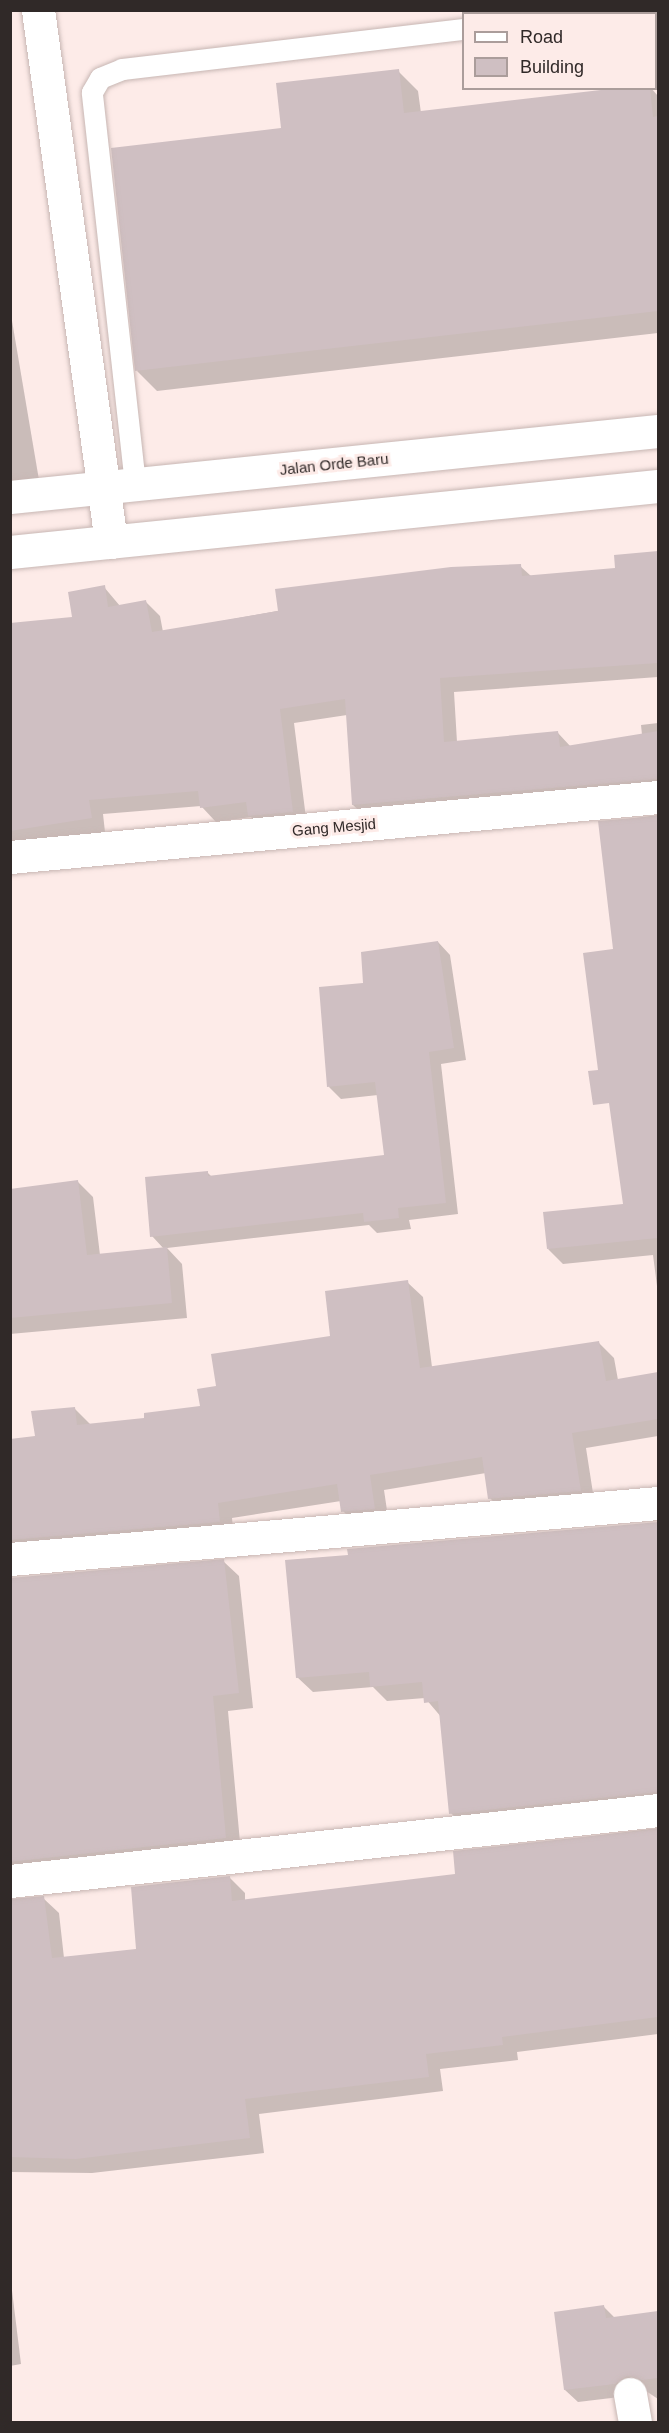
<!DOCTYPE html>
<style>
body{margin:0}
#map{position:relative;width:669px;height:2433px;overflow:hidden;background:#fdebe8;font-family:Arial,sans-serif}
div>[style]{position:absolute}
.shadow>*{inset:0;background:#0003}
.building>*{inset:0;background:#cfbfc2}
.roads{filter:drop-shadow(0 0 2px #c7b6b3) drop-shadow(0 0 2px #c7b6b3)}
.service>*{height:21px;margin:-10.5px;padding:0 10.5px;transform-origin:10.5px;border-radius:10.5px;background:#fff}
.minor>*{height:33px;margin:-16.5px;padding:0 16.5px;transform-origin:16.5px;border-radius:16.5px;background:#fff}
.secondary>*{height:33px;margin:-16.5px;padding:0 16.5px;transform-origin:16.5px;border-radius:16.5px;background:#fff}
span{translate:-50% -50%;white-space:nowrap;text-align:center;line-height:1.15;-webkit-text-stroke:6px #fdebe8;paint-order:stroke}
.street-label{font-size:15px;color:#302928}
.frame{position:absolute;inset:0;border:12px solid #302928;pointer-events:none}
.legend{position:absolute;left:462px;top:12px;width:195px;height:78px;box-sizing:border-box;background:#fdebe8;border:2px solid #ab9d9b;margin:0;padding:8px 10px;list-style:none;font-size:18px;color:#302928}
.legend li{display:flex;align-items:center;gap:12px;height:30px}
.legend b{width:30px;border:2px solid #ab9d9b}
</style>
<div id="map">
<div class="shadow">
<i style="clip-path:polygon(398px 71px,418px 91px,421px 113px,631px 88px,651px 88px,658px 96px,658px 333px,157px 391px,137px 371px,283px 129px)"></i>
<i style="clip-path:polygon(10px 309px,39px 480px,10px 484px)"></i>
<i style="clip-path:polygon(658px 553px,658px 677px,454px 692px,457px 742px,558px 733px,571px 747px,642px 735px,641px 725px,658px 723px,658px 793px,368px 819px,353px 805px,347px 715px,294px 723px,307px 826px,263px 830px,251px 817px,216px 822px,201px 806px,103px 814px,105px 832px,10px 859px,10px 625px,74px 618px,104px 587px,120px 606px,146px 602px,160px 616px,163px 632px,520px 566px,531px 576px,616px 569px,615px 556px)"></i>
<i style="clip-path:polygon(658px 815px,658px 1055px,611px 1062px,615px 950px,599px 823px)"></i>
<i style="clip-path:polygon(438px 942px,450px 955px,466px 1060px,441px 1064px,458px 1214px,409px 1220px,411px 1229px,377px 1233px,369px 1225px,167px 1248px,182px 1264px,187px 1318px,10px 1334px,10px 1190px,78px 1182px,93px 1197px,100px 1255px,164px 1249px,152px 1236px,207px 1172px,212px 1177px,386px 1157px,378px 1095px,341px 1099px,329px 1087px,365px 984px)"></i>
<i style="clip-path:polygon(658px 1099px,658px 1294px,653px 1255px,563px 1264px,548px 1249px,625px 1205px,611px 1106px)"></i>
<i style="clip-path:polygon(407px 1282px,423px 1297px,432px 1367px,599px 1343px,614px 1358px,618px 1380px,658px 1374px,658px 1436px,586px 1448px,595px 1506px,505px 1514px,490px 1498px,486px 1473px,384px 1490px,389px 1524px,358px 1526px,343px 1511px,341px 1501px,232px 1518px,234px 1537px,10px 1566px,10px 1440px,36px 1437px,75px 1409px,91px 1425px,146px 1419px,202px 1407px,218px 1387px,332px 1337px)"></i>
<i style="clip-path:polygon(658px 1523px,658px 1808px,466px 1829px,451px 1813px,442px 1718px,425px 1698px,387px 1701px,373px 1687px,313px 1692px,297px 1677px,350px 1556px,349px 1550px)"></i>
<i style="clip-path:polygon(223px 1561px,239px 1576px,253px 1708px,228px 1711px,241px 1853px,10px 1886px,10px 1579px)"></i>
<i style="clip-path:polygon(658px 1828px,658px 2034px,517px 2052px,518px 2060px,440px 2069px,443px 2091px,259px 2114px,264px 2153px,92px 2173px,10px 2172px,10px 1901px,43px 1898px,59px 1913px,64px 1958px,137px 1951px,229px 1877px,245px 1893px,245px 1901px,457px 1875px,454px 1853px)"></i>
<i style="clip-path:polygon(10px 2274px,21px 2364px,10px 2366px)"></i>
<i style="clip-path:polygon(604px 2307px,615px 2318px,658px 2313px,658px 2399px,640px 2387px,628px 2396px,578px 2402px,565px 2390px)"></i>
</div>
<div class="building">
<i style="clip-path:polygon(399px 69px,404px 113px,618px 88px,650px 88px,653px 117px,658px 116px,658px 311px,135px 371px,111px 148px,281px 128px,276px 83px)"></i>
<i style="clip-path:polygon(658px 551px,658px 663px,440px 678px,444px 742px,558px 731px,560px 747px,658px 731px,658px 779px,352px 805px,345px 699px,280px 709px,293px 812px,248px 816px,246px 802px,200px 808px,198px 791px,89px 800px,92px 818px,10px 831px,10px 623px,72px 617px,68px 592px,105px 585px,108px 607px,146px 600px,152px 632px,278px 611px,275px 589px,451px 567px,521px 564px,522px 576px,615px 568px,614px 555px)"></i>
<i style="clip-path:polygon(658px 816px,658px 1238px,547px 1249px,543px 1212px,623px 1204px,609px 1103px,593px 1105px,588px 1071px,598px 1070px,583px 953px,613px 949px,598px 821px)"></i>
<i style="clip-path:polygon(438px 941px,454px 1048px,429px 1052px,446px 1203px,398px 1208px,399px 1218px,364px 1222px,363px 1213px,150px 1237px,145px 1177px,208px 1171px,208px 1176px,384px 1155px,375px 1082px,327px 1087px,319px 987px,363px 983px,361px 952px)"></i>
<i style="clip-path:polygon(78px 1180px,87px 1255px,167px 1247px,172px 1303px,10px 1318px,10px 1189px)"></i>
<i style="clip-path:polygon(408px 1280px,420px 1368px,599px 1341px,606px 1381px,658px 1372px,658px 1419px,572px 1433px,581px 1491px,488px 1499px,482px 1457px,370px 1475px,375px 1509px,341px 1512px,337px 1484px,218px 1503px,220px 1522px,10px 1540px,10px 1439px,35px 1436px,31px 1411px,75px 1407px,77px 1425px,144px 1418px,144px 1413px,200px 1406px,197px 1389px,216px 1386px,211px 1354px,330px 1336px,325px 1291px)"></i>
<i style="clip-path:polygon(658px 1522px,658px 1792px,449px 1814px,438px 1701px,424px 1703px,422px 1682px,370px 1687px,369px 1672px,296px 1678px,285px 1560px,348px 1555px,347px 1549px)"></i>
<i style="clip-path:polygon(224px 1559px,239px 1693px,213px 1696px,226px 1838px,10px 1862px,10px 1578px)"></i>
<i style="clip-path:polygon(658px 1829px,658px 2017px,502px 2037px,503px 2045px,426px 2054px,429px 2077px,245px 2099px,250px 2138px,76px 2159px,10px 2157px,10px 1899px,44px 1896px,52px 1958px,136px 1949px,131px 1887px,230px 1876px,232px 1901px,455px 1874px,453px 1851px)"></i>
<i style="clip-path:polygon(604px 2305px,606px 2318px,658px 2311px,658px 2378px,642px 2380px,627px 2376px,615px 2384px,564px 2390px,554px 2312px)"></i>
</div>
<div class="roads">
<div class="service">
<i style="left:601px;top:14px;width:26px;rotate:-9deg"></i>
<i style="left:656px;top:14px;width:4px;rotate:56deg"></i>
<i style="left:135px;top:484px;width:394px;rotate:-96.3deg"></i>
<i style="left:92px;top:92px;width:16px;rotate:-60deg"></i>
<i style="left:100px;top:78px;width:24px;rotate:-22deg"></i>
<i style="left:122px;top:69px;width:344px;rotate:-6.7deg"></i>
</div>
<div class="minor">
<i style="left:38px;top:10px;width:537px;rotate:82.19deg"></i>
<i style="left:10px;top:857px;width:651px;rotate:-5.29deg"></i>
<i style="left:10px;top:1559px;width:650px;rotate:-4.94deg"></i>
<i style="left:10px;top:1881px;width:652px;rotate:-6.25deg"></i>
<i style="left:630px;top:2394px;width:28px;rotate:80deg"></i>
</div>
<div class="secondary">
<i style="left:10px;top:497px;width:651px;rotate:-5.82deg"></i>
<i style="left:10px;top:552px;width:651px;rotate:-5.82deg"></i>
</div>
</div>
<div class="street-label">
<span style="left:334px;top:464px;rotate:-6deg">Jalan Orde Baru</span>
<span style="left:334px;top:827px;rotate:-5deg">Gang Mesjid</span>
</div>
<div class="frame"></div>
<ul class="legend">
<li><b style="height:8px;background:#fff"></b>Road</li>
<li><b style="height:16px;background:#cfbfc2"></b>Building</li>
</ul>
</div>
